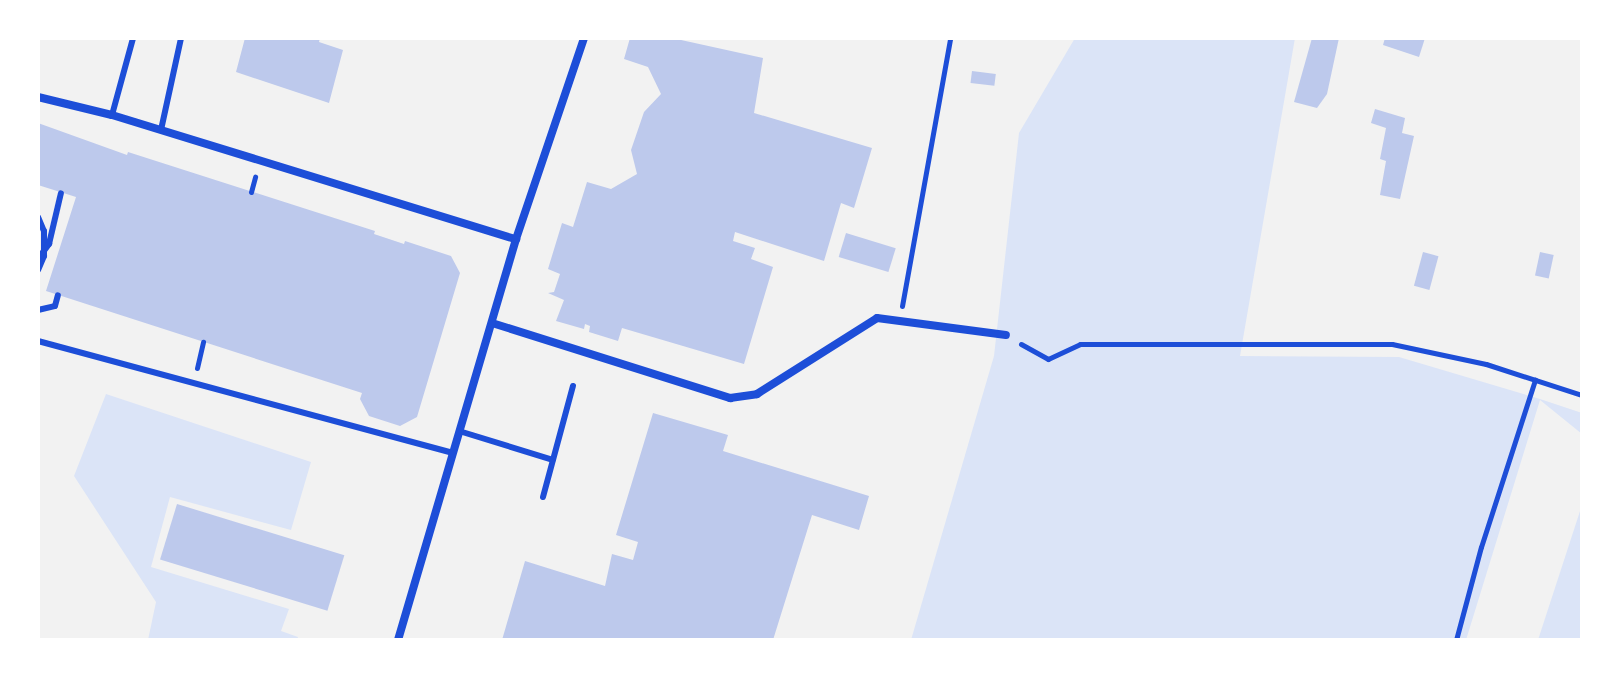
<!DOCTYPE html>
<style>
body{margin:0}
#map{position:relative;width:1620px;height:678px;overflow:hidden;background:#f2f2f2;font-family:Literata,serif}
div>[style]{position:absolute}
.green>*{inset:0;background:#dbe4f7}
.building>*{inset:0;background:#bdc9ec;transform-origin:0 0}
.path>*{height:5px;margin:-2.5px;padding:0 2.5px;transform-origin:2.5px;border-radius:2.5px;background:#1d4ed8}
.service>*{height:6px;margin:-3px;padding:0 3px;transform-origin:3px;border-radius:3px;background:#1d4ed8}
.minor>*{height:8px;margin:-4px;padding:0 4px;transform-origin:4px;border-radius:4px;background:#1d4ed8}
span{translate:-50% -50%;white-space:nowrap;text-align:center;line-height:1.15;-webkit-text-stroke:7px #fff;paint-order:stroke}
.frame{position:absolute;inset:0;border:40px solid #fff;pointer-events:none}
</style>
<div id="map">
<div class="green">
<i style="clip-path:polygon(1075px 38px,1295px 38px,1240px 356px,1399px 357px,1540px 399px,1582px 413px,1582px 434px,1540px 400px,1466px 640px,911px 640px,994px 356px,1019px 133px)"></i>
<i style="clip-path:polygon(106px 394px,311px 462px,291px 530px,170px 497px,151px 567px,289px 609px,281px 631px,298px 637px,297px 640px,148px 640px,156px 602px,74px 476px)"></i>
<i style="clip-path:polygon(1582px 505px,1582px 640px,1538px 640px)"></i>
</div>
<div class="building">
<i style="clip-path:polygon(245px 38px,320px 38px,319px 42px,343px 50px,329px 103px,236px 72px)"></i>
<i style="clip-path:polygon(630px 38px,672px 38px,763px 58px,754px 113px,872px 148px,854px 208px,841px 203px,824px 261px,735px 232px,733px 241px,755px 248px,751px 259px,773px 267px,744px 364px,622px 328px,618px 341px,589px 332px,590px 326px,585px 324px,584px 329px,556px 321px,564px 300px,548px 293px,554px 292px,560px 274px,548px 269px,562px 223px,573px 227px,587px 182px,611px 189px,637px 174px,631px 150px,644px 112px,661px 94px,648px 67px,624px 59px)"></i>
<i style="clip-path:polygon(1312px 38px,1339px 38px,1327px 94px,1317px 108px,1294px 102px)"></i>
<i style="clip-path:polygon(1385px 38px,1425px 38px,1419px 57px,1383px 45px)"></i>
<i style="left:972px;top:71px;width:24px;height:12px;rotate:7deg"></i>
<i style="clip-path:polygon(1375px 109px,1405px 118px,1402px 133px,1414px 136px,1400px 199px,1380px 195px,1386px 161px,1380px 159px,1386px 128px,1371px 123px)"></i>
<i style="clip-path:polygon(38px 123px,127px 155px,128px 152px,375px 231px,374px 234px,404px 244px,405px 241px,451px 256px,460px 273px,417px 417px,400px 426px,369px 416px,360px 399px,362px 393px,46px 291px,76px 197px,38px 185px)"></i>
<i style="left:846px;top:233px;width:52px;height:25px;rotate:17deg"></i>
<i style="left:1423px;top:252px;width:16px;height:35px;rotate:15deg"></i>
<i style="left:1540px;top:252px;width:14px;height:24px;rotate:12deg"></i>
<i style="clip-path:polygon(653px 413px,728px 435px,723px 451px,869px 496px,859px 530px,812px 515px,773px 640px,502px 640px,525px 561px,605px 586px,612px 554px,633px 560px,638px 542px,616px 535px)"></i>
<i style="left:177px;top:504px;width:175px;height:58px;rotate:17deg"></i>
</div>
<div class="path">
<i style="left:251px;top:192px;width:16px;rotate:-75deg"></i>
<i style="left:902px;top:306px;width:272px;rotate:-79.8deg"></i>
<i style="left:1021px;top:344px;width:31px;rotate:29deg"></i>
<i style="left:1048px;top:359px;width:35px;rotate:-25deg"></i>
<i style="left:1080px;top:344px;width:312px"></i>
<i style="left:1392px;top:344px;width:96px;rotate:12deg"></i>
<i style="left:1486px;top:364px;width:101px;rotate:17.9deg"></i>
<i style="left:197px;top:368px;width:27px;rotate:-77deg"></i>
<i style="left:1456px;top:640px;width:96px;rotate:-75deg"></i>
<i style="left:1481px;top:547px;width:176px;rotate:-72.1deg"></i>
</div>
<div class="service">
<i style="left:112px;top:115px;width:80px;rotate:-74.7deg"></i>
<i style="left:161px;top:130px;width:94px;rotate:-77.7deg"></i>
<i style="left:38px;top:217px;width:15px;rotate:67deg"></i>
<i style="left:44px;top:231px;width:25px;rotate:90deg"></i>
<i style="left:44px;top:256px;width:15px;rotate:113deg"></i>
<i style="left:38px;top:259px;width:19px;rotate:-54deg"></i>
<i style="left:49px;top:244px;width:52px;rotate:-76.8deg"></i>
<i style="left:38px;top:310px;width:17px;rotate:-13deg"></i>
<i style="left:55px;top:306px;width:11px;rotate:-75deg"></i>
<i style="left:38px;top:341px;width:430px;rotate:15.1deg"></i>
<i style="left:459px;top:431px;width:98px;rotate:17.1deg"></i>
<i style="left:543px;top:497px;width:115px;rotate:-74.9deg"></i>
</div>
<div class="minor">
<i style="left:38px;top:97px;width:76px;rotate:13.7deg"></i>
<i style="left:112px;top:115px;width:423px;rotate:17.1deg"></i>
<i style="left:492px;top:323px;width:250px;rotate:17.5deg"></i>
<i style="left:730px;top:398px;width:27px;rotate:-8deg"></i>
<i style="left:757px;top:394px;width:142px;rotate:-32.3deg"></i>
<i style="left:877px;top:318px;width:130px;rotate:7.5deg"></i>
<i style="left:398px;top:640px;width:418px;rotate:-73.6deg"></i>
<i style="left:516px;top:239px;width:212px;rotate:-71.3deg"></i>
</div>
<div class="frame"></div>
</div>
